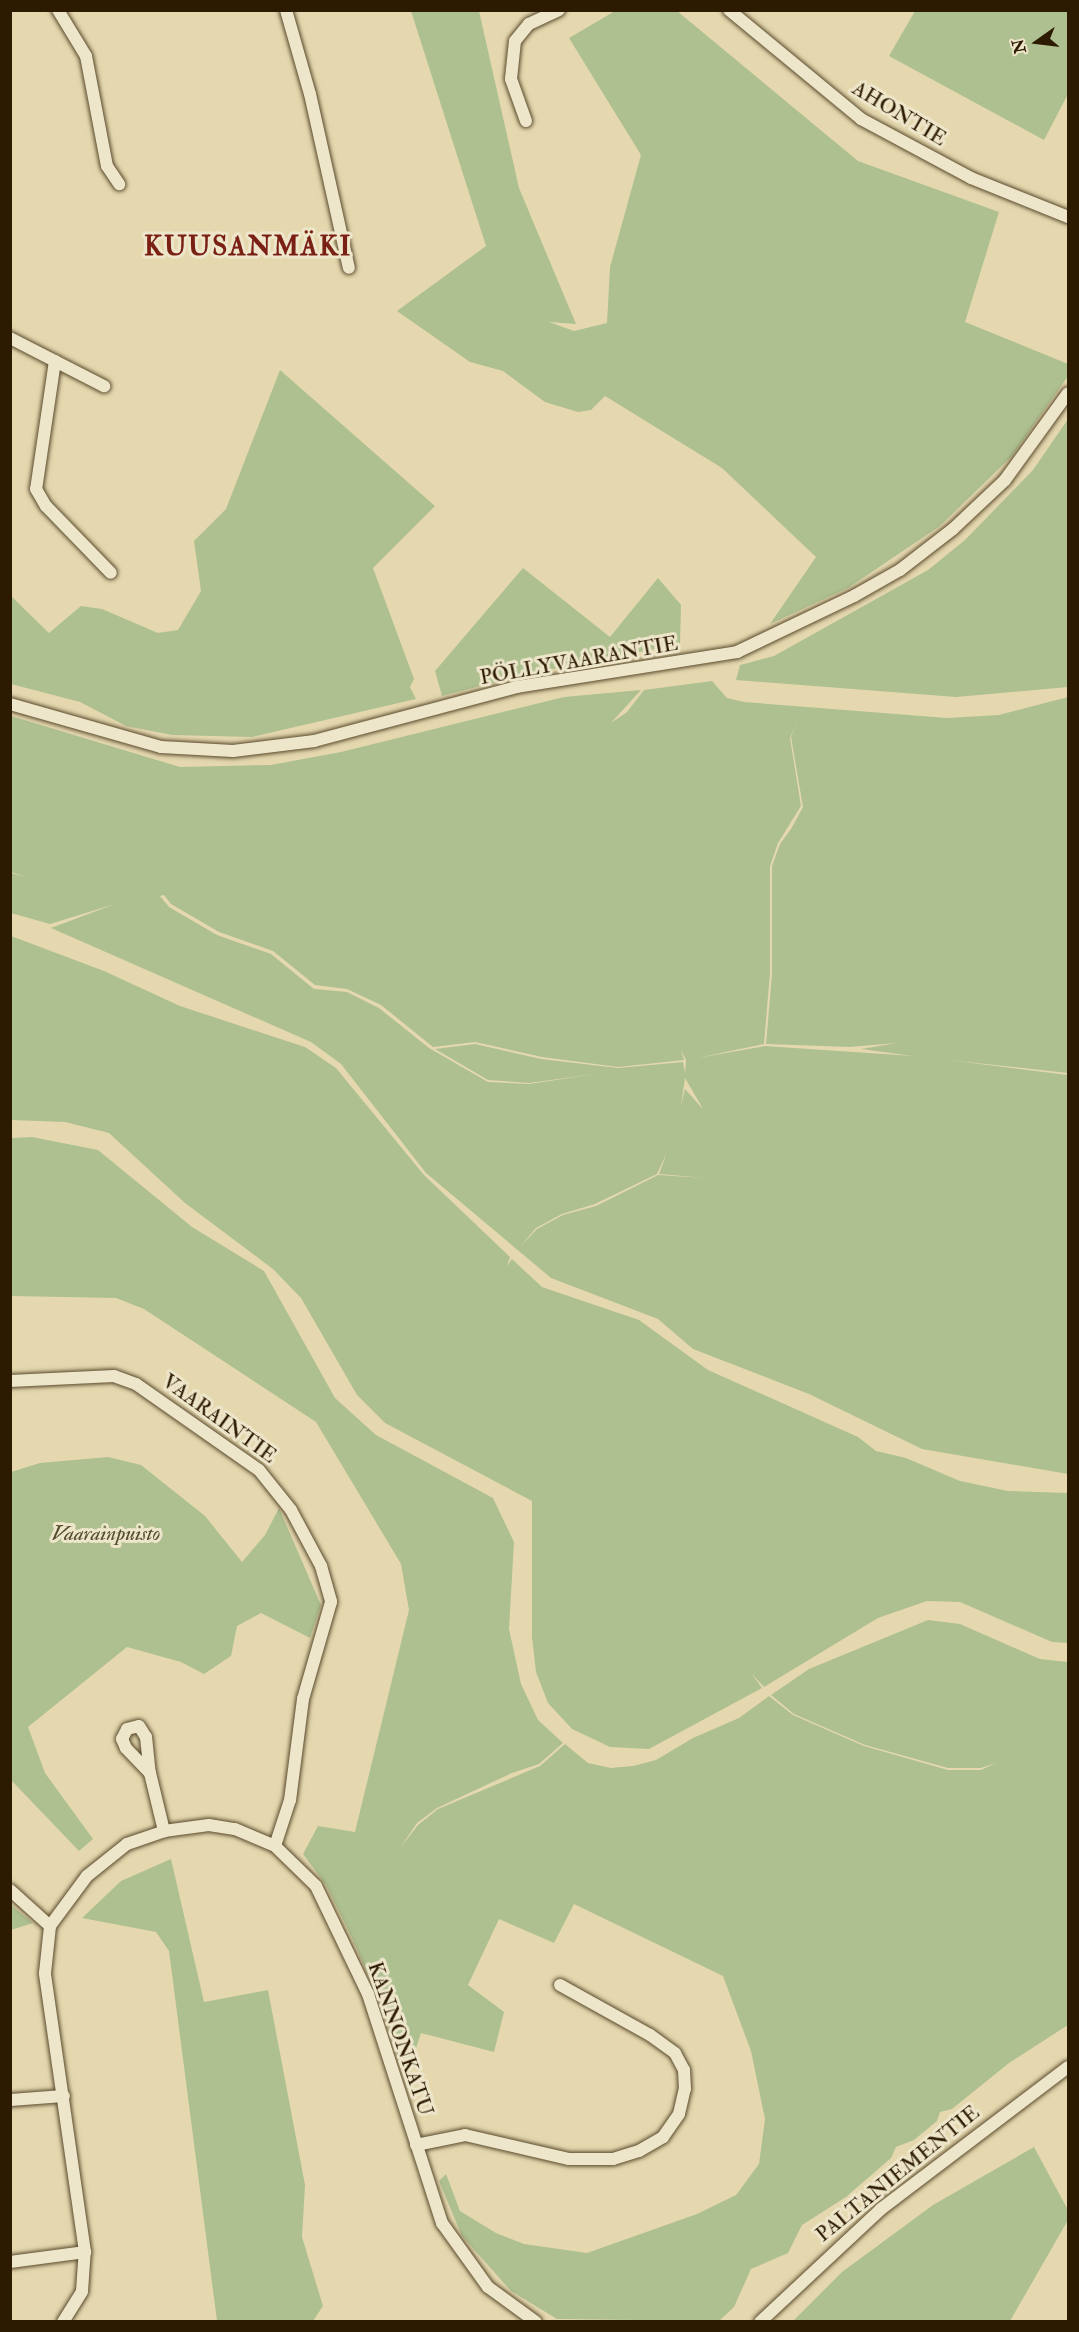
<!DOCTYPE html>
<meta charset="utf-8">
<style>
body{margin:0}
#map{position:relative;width:1079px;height:2332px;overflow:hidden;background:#e5d8af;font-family:"IM FELL Double Pica",serif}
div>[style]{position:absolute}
.green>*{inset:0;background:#aec090}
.roads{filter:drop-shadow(0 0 2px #5a4a2c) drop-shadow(0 0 2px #5a4a2c)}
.minor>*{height:12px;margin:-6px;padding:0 6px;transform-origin:6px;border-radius:6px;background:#eee6cb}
span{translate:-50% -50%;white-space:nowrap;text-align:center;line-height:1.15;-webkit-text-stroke:6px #eee6cb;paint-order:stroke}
.street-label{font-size:21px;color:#2c1a01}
.park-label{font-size:21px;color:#534c2c;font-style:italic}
.district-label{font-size:27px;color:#7a1f14;font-weight:700;letter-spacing:1.5px}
.frame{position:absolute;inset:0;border:12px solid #2c1a01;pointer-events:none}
.north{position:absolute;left:1007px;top:12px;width:60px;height:60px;-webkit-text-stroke:4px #eee6cb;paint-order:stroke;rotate:256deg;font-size:16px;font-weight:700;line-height:24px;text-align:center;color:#2c1a01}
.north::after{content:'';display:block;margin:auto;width:21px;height:27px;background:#2c1a01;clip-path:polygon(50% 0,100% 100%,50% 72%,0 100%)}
</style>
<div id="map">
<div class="green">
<i style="clip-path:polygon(411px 11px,479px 11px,519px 188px,576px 324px,549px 322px,574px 331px,607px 323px,610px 267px,641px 155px,569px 38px,615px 11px,677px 11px,858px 161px,999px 212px,965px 322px,1068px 364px,1068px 376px,1012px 456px,940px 526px,848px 588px,770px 624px,816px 557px,722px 468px,605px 396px,591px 410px,578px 412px,545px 402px,503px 371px,470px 362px,397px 311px,486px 246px)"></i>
<i style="clip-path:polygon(915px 11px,1068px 11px,1068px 94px,1044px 140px,889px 56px)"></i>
<i style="clip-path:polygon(280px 370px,435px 506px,373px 568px,414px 679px,410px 687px,416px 699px,252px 737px,172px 735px,126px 726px,80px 702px,11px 684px,11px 596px,49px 633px,81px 606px,102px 609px,158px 633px,178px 630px,201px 591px,194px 541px,226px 509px)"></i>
<i style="clip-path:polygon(1068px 419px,1068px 687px,956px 697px,736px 680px,740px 665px,774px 656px,928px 570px,965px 540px,1033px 470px)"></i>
<i style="clip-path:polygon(523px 568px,610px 637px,658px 578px,681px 605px,680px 644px,522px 675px,442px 696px,435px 671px)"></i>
<i style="clip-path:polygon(evenodd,712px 681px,727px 698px,744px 702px,947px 718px,999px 715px,1068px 697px,1068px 1073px,948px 1060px,1068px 1075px,1068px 1474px,922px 1449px,809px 1394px,693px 1349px,658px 1319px,551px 1278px,426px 1173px,341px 1064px,311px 1042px,51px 928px,115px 904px,50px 924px,11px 913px,11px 873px,29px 878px,11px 872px,11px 716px,180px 767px,271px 765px,341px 752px,564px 697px,641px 690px,611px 723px,627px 712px,644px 690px,712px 681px,797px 722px,791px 737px,803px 807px,791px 829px,780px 844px,772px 866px,772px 974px,766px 1044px,849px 1047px,897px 1043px,861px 1049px,913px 1056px,765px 1046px,697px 1058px,764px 1044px,770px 973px,770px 866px,778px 843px,801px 806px,790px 738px,797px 722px,712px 681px,164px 895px,171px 904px,219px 932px,273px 951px,315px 985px,347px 989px,381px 1005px,433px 1047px,475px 1042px,542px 1057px,618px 1067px,684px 1060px,681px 1050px,686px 1060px,685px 1073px,683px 1062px,618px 1068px,541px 1059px,475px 1044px,435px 1049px,488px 1080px,529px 1083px,602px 1073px,529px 1084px,488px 1082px,429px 1048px,379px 1008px,347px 992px,314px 989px,271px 954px,217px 935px,169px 907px,160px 896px,164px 895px,712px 681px,685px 1078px,702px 1107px,702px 1108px,685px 1089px,681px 1106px,685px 1078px,712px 681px,667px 1152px,659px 1174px,706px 1178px,658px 1175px,596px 1206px,563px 1215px,537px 1229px,519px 1248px,536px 1228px,562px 1214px,595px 1204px,657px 1174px,667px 1152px)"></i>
<i style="clip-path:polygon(11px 936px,104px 971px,180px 1006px,305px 1047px,336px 1068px,424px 1175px,510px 1257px,507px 1266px,512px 1259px,542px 1287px,639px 1320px,708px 1370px,858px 1437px,876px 1451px,906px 1458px,960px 1481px,1008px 1491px,1068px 1493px,1068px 1643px,1052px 1642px,960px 1602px,927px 1601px,878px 1618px,764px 1687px,751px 1673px,762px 1688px,649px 1749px,610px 1747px,572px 1729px,548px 1703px,536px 1672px,532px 1637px,532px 1501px,385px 1423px,357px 1395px,301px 1298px,273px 1269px,185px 1203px,109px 1133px,65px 1122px,11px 1120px)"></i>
<i style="clip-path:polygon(32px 1137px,98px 1150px,192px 1227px,264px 1271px,335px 1398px,376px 1435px,493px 1498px,514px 1542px,509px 1629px,521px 1684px,538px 1720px,563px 1743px,539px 1764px,512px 1773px,437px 1808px,417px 1823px,400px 1848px,418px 1825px,438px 1809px,540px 1766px,565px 1744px,588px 1763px,611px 1768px,633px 1766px,656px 1760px,693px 1738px,739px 1718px,769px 1696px,793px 1715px,864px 1746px,948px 1770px,981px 1770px,996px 1763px,981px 1768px,948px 1768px,865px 1745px,794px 1714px,771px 1695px,809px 1669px,928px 1620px,960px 1624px,1040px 1659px,1068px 1662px,1068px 2025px,1009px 2063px,952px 2109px,940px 2112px,937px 2121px,914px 2140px,896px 2147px,891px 2158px,846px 2197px,802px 2225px,788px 2253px,751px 2269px,734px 2307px,719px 2321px,557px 2319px,511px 2291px,462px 2236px,439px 2181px,446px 2174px,460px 2211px,496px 2233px,524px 2244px,587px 2253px,697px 2214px,736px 2195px,759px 2164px,765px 2119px,751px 2051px,723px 1976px,574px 1904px,554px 1943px,499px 1919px,468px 1985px,504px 2012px,494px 2052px,421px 2033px,409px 2070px,401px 2066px,380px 2002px,352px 1938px,326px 1885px,303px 1854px,318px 1826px,355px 1832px,409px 1610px,401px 1564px,316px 1422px,144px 1309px,116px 1298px,11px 1296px,11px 1138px)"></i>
<i style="clip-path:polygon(108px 1457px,141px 1465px,205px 1516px,242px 1562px,265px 1535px,279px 1508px,321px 1605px,310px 1638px,261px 1613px,237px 1626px,231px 1656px,204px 1674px,181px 1662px,127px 1647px,28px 1727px,45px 1773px,93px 1839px,79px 1851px,11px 1780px,11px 1472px,40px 1463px)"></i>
<i style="clip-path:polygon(171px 1859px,204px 2002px,268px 1990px,305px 2185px,302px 2237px,323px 2306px,313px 2321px,217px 2321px,169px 1951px,156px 1932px,82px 1918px,121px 1881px)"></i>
<i style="clip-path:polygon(10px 1905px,11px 1905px,33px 1923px,11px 1930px)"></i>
<i style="clip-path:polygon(1034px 2147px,1068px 2210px,1068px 2220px,1010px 2321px,793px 2321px,842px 2272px,933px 2205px)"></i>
</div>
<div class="roads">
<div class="minor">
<i style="left:58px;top:10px;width:54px;rotate:58.7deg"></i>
<i style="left:86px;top:56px;width:112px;rotate:79.2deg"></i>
<i style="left:107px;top:166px;width:22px;rotate:56deg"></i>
<i style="left:286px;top:10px;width:87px;rotate:74.1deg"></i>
<i style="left:310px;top:94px;width:178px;rotate:77.4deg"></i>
<i style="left:729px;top:10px;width:171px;rotate:39.5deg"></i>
<i style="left:861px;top:119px;width:125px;rotate:28.2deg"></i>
<i style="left:971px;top:178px;width:105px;rotate:21.9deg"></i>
<i style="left:526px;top:121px;width:45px;rotate:-109.7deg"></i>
<i style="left:511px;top:79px;width:38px;rotate:-84deg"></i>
<i style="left:515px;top:41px;width:22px;rotate:-51deg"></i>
<i style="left:529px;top:24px;width:33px;rotate:-25deg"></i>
<i style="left:10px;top:338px;width:106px;rotate:27.1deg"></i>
<i style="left:55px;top:361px;width:129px;rotate:98.4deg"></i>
<i style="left:36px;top:489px;width:20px;rotate:60deg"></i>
<i style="left:46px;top:506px;width:93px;rotate:45.9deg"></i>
<i style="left:10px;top:704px;width:157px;rotate:15.9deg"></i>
<i style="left:161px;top:747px;width:72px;rotate:3.2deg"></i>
<i style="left:233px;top:751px;width:82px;rotate:-7deg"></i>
<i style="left:314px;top:741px;width:210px;rotate:-14.9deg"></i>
<i style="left:517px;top:687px;width:223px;rotate:-9deg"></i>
<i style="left:737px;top:652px;width:130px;rotate:-25.6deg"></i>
<i style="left:854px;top:596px;width:53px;rotate:-29.5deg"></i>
<i style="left:900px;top:570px;width:67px;rotate:-37.7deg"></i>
<i style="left:953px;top:529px;width:71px;rotate:-43.3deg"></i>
<i style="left:1005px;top:480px;width:107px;rotate:-54.1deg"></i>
<i style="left:10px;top:1381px;width:104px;rotate:-2.8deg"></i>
<i style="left:114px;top:1376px;width:23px;rotate:20deg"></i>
<i style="left:136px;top:1384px;width:150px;rotate:35deg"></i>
<i style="left:259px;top:1470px;width:51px;rotate:51.3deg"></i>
<i style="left:291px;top:1510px;width:64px;rotate:61.8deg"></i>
<i style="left:321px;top:1566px;width:37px;rotate:74deg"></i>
<i style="left:331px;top:1602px;width:101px;rotate:106.1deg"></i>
<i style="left:303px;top:1699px;width:102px;rotate:97.3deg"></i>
<i style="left:290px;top:1800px;width:48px;rotate:108.1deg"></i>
<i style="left:150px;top:1773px;width:35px;rotate:-134deg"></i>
<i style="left:126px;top:1748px;width:10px;rotate:-114deg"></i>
<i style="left:122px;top:1739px;width:11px;rotate:-63deg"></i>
<i style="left:127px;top:1729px;width:12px;rotate:-14deg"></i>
<i style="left:139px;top:1726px;width:13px;rotate:58deg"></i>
<i style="left:146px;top:1737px;width:36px;rotate:84deg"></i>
<i style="left:150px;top:1773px;width:60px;rotate:76.4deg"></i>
<i style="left:10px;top:1890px;width:54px;rotate:42deg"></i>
<i style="left:10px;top:2100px;width:54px;rotate:-4.2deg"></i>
<i style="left:416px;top:2145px;width:50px;rotate:-11.5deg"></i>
<i style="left:465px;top:2135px;width:107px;rotate:13deg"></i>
<i style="left:569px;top:2159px;width:44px"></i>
<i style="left:613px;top:2159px;width:27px;rotate:-17deg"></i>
<i style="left:639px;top:2151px;width:28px;rotate:-30deg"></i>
<i style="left:663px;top:2137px;width:28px;rotate:-55deg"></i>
<i style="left:679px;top:2114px;width:26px;rotate:-77deg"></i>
<i style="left:685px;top:2089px;width:19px;rotate:-93deg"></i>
<i style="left:684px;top:2070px;width:19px;rotate:-118deg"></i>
<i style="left:675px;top:2053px;width:31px;rotate:-144deg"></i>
<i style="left:650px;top:2035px;width:103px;rotate:-150.9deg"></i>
<i style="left:10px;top:2262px;width:76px;rotate:-7.6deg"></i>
<i style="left:63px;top:2322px;width:36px;rotate:-58deg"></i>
<i style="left:82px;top:2291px;width:39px;rotate:-86deg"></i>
<i style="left:85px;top:2252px;width:282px;rotate:-98.2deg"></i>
<i style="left:45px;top:1973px;width:47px;rotate:-83.9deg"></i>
<i style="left:50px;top:1926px;width:62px;rotate:-53.5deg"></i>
<i style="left:87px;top:1876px;width:51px;rotate:-38.7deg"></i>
<i style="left:127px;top:1844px;width:39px;rotate:-19deg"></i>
<i style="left:164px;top:1831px;width:45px;rotate:-7.6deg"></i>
<i style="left:209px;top:1825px;width:26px;rotate:9deg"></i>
<i style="left:235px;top:1829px;width:43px;rotate:23deg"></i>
<i style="left:275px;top:1846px;width:57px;rotate:44.3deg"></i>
<i style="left:316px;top:1886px;width:120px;rotate:64.3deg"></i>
<i style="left:368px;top:1994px;width:241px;rotate:72.1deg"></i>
<i style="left:442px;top:2223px;width:79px;rotate:54.3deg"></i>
<i style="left:488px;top:2287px;width:59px;rotate:36.1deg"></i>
<i style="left:760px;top:2322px;width:166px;rotate:-43deg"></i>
<i style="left:881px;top:2209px;width:235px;rotate:-37.2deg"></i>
</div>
</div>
<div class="street-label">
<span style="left:899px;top:114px;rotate:31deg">AHONTIE</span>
<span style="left:579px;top:661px;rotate:-10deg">PÖLLYVAARANTIE</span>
<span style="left:219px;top:1419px;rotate:36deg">VAARAINTIE</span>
<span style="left:400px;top:2039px;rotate:71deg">KANNONKATU</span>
<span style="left:898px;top:2174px;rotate:-39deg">PALTANIEMENTIE</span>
</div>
<div class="park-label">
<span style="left:106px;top:1534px">Vaarainpuisto</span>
</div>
<div class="district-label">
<span style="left:248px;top:247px">KUUSANMÄKI</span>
</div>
<div class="frame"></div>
<div class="north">N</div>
</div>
